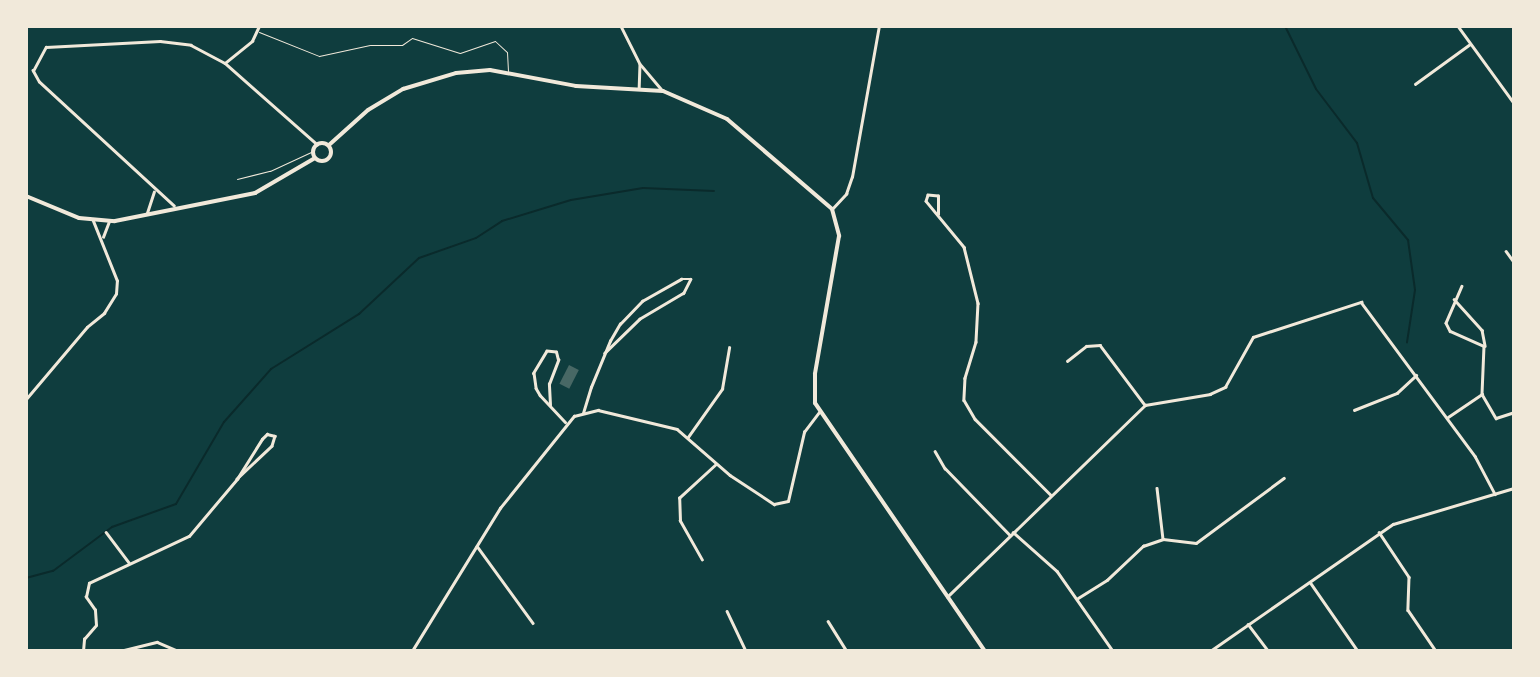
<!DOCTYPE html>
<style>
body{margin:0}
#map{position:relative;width:1540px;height:677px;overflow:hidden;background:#0f3d3e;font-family:"Public Sans",sans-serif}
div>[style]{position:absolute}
.stream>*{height:2px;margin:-1px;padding:0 1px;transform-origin:1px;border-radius:1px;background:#0a2a2b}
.building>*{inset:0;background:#486865;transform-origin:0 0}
.service>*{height:1px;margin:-0.5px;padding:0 0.5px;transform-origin:0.5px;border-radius:0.5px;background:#f1e9da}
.minor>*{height:2.5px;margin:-1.25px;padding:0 1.25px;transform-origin:1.25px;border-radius:1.25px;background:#f1e9da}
.tertiary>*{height:3px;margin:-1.5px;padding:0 1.5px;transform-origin:1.5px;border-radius:1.5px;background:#f1e9da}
.secondary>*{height:4px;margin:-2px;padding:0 2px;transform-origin:2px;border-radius:2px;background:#f1e9da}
.secondary>.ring{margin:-2px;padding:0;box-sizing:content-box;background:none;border:4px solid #f1e9da;border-radius:50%}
span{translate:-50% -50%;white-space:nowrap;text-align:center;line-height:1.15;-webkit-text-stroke:5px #f1e9da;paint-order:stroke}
.frame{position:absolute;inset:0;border:28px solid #f1e9da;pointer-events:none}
</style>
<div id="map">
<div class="stream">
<i style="left:1285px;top:26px;width:70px;rotate:63.8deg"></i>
<i style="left:1316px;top:89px;width:68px;rotate:52.8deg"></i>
<i style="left:1357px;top:143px;width:57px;rotate:73.8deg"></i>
<i style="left:1373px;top:198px;width:55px;rotate:50.2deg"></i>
<i style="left:1408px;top:240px;width:50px;rotate:82deg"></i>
<i style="left:1415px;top:290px;width:53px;rotate:98.7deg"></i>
<i style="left:26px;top:578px;width:28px;rotate:-15deg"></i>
<i style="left:53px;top:571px;width:74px;rotate:-36.7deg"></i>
<i style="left:112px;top:527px;width:68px;rotate:-19.8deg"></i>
<i style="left:176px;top:504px;width:95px;rotate:-59.7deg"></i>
<i style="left:224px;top:422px;width:71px;rotate:-48.4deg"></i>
<i style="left:271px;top:369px;width:104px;rotate:-32deg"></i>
<i style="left:359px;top:314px;width:82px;rotate:-43deg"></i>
<i style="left:419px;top:258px;width:60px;rotate:-19.3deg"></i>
<i style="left:476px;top:238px;width:31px;rotate:-33deg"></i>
<i style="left:502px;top:221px;width:72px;rotate:-16.9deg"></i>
<i style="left:571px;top:200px;width:73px;rotate:-9.5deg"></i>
<i style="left:643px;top:188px;width:71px;rotate:2.4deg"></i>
</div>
<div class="building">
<i style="left:569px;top:365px;width:11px;height:21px;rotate:27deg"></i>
</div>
<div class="service">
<i style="left:259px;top:32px;width:65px;rotate:21.8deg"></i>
<i style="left:319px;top:56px;width:52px;rotate:-12.2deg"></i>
<i style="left:370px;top:45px;width:32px"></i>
<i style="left:402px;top:45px;width:12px;rotate:-35deg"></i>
<i style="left:412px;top:38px;width:50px;rotate:17.4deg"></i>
<i style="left:460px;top:53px;width:37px;rotate:-19deg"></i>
<i style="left:495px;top:41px;width:16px;rotate:43deg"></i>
<i style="left:507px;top:52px;width:19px;rotate:87deg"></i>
<i style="left:237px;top:179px;width:34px;rotate:-14deg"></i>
<i style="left:270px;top:171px;width:47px;rotate:-24.9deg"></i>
</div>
<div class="minor">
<i style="left:621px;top:26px;width:42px;rotate:63.4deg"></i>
<i style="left:640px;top:64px;width:24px;rotate:92deg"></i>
<i style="left:1458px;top:26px;width:95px;rotate:54deg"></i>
<i style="left:225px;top:63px;width:35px;rotate:-39deg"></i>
<i style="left:252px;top:41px;width:17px;rotate:-65deg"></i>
<i style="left:641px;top:65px;width:33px;rotate:50deg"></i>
<i style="left:1415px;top:84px;width:68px;rotate:-36deg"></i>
<i style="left:174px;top:206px;width:183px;rotate:-137.4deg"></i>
<i style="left:39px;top:82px;width:13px;rotate:-119deg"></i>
<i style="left:33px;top:71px;width:27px;rotate:-62deg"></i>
<i style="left:46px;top:47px;width:114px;rotate:-3deg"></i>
<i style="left:160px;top:41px;width:31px;rotate:7deg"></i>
<i style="left:191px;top:45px;width:38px;rotate:28deg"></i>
<i style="left:225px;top:63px;width:123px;rotate:41.4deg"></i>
<i style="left:832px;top:209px;width:21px;rotate:-47deg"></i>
<i style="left:846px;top:194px;width:18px;rotate:-71deg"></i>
<i style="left:852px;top:177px;width:153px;rotate:-79.9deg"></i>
<i style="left:147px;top:213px;width:22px;rotate:-72deg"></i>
<i style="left:938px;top:214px;width:18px;rotate:-90deg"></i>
<i style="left:938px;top:196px;width:10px;rotate:-174deg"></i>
<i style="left:928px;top:195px;width:6px;rotate:108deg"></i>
<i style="left:926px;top:201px;width:60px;rotate:50.4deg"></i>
<i style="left:964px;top:247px;width:58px;rotate:76deg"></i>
<i style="left:978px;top:303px;width:39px;rotate:93deg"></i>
<i style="left:976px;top:342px;width:38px;rotate:107deg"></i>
<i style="left:965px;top:378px;width:22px;rotate:93deg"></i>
<i style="left:964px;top:400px;width:22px;rotate:60deg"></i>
<i style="left:975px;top:419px;width:107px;rotate:45deg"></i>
<i style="left:103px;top:237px;width:17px;rotate:-69deg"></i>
<i style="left:1506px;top:251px;width:14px;rotate:54deg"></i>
<i style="left:1462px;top:286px;width:40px;rotate:113.4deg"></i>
<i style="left:1446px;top:323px;width:9px;rotate:63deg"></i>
<i style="left:1450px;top:331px;width:37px;rotate:24deg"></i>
<i style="left:1484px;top:346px;width:48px;rotate:92.4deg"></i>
<i style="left:1482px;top:394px;width:28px;rotate:60deg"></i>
<i style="left:1496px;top:418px;width:19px;rotate:-18deg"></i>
<i style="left:1454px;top:299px;width:42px;rotate:47.9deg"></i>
<i style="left:1482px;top:330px;width:16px;rotate:79deg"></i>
<i style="left:1067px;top:361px;width:24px;rotate:-38deg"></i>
<i style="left:1086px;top:346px;width:14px;rotate:-4deg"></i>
<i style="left:1100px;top:345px;width:75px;rotate:53.1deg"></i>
<i style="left:26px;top:399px;width:94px;rotate:-49.7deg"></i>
<i style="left:87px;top:327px;width:22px;rotate:-39deg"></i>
<i style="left:104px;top:313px;width:22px;rotate:-58deg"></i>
<i style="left:116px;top:294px;width:13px;rotate:-86deg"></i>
<i style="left:117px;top:281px;width:65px;rotate:-111.8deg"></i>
<i style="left:550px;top:405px;width:21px;rotate:-93deg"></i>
<i style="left:549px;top:384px;width:26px;rotate:-69deg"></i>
<i style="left:558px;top:360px;width:8px;rotate:-104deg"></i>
<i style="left:556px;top:352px;width:9px;rotate:-174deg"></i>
<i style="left:547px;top:351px;width:26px;rotate:121deg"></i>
<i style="left:534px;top:373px;width:15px;rotate:82deg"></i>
<i style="left:536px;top:388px;width:8px;rotate:60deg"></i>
<i style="left:540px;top:395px;width:37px;rotate:47deg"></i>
<i style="left:1354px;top:410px;width:46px;rotate:-21.6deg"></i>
<i style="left:1397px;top:393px;width:26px;rotate:-43deg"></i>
<i style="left:583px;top:413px;width:27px;rotate:-73deg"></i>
<i style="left:591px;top:387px;width:50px;rotate:-67.6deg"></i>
<i style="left:610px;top:341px;width:20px;rotate:-60deg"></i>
<i style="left:620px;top:324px;width:32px;rotate:-46deg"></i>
<i style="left:642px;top:301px;width:45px;rotate:-29.4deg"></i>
<i style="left:681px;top:279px;width:10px"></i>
<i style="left:691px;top:279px;width:16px;rotate:117deg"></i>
<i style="left:684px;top:293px;width:51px;rotate:149.4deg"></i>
<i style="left:640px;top:319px;width:49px;rotate:135.8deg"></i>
<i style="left:1448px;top:417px;width:41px;rotate:-34.1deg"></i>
<i style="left:688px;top:437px;width:59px;rotate:-54.7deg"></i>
<i style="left:722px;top:389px;width:42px;rotate:-80.3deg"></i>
<i style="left:935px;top:451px;width:20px;rotate:60deg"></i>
<i style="left:945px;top:468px;width:93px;rotate:45.9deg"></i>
<i style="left:1157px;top:488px;width:51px;rotate:83.3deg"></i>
<i style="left:106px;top:532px;width:38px;rotate:53deg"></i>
<i style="left:1013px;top:532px;width:59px;rotate:41.6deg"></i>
<i style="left:1057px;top:571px;width:98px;rotate:55deg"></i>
<i style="left:1379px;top:532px;width:54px;rotate:56.3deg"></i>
<i style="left:1409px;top:577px;width:33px;rotate:92deg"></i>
<i style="left:1408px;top:610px;width:50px;rotate:55.7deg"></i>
<i style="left:477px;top:546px;width:95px;rotate:54deg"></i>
<i style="left:702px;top:560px;width:45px;rotate:-119.4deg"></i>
<i style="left:680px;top:521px;width:23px;rotate:-92deg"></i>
<i style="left:679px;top:498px;width:50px;rotate:-42.6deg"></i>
<i style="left:1310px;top:582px;width:84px;rotate:55.2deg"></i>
<i style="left:947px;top:597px;width:276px;rotate:-44.1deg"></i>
<i style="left:1145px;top:405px;width:66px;rotate:-9.6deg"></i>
<i style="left:1210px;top:394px;width:17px;rotate:-25deg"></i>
<i style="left:1225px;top:387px;width:57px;rotate:-60.8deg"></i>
<i style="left:1253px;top:337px;width:114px;rotate:-18deg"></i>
<i style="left:1361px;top:302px;width:192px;rotate:53.5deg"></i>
<i style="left:1475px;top:456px;width:43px;rotate:62.2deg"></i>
<i style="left:1078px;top:598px;width:34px;rotate:-32deg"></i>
<i style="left:1107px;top:580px;width:50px;rotate:-43.4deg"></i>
<i style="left:1143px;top:546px;width:21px;rotate:-19deg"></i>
<i style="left:1163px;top:539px;width:33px;rotate:7deg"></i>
<i style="left:1196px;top:543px;width:109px;rotate:-36.5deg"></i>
<i style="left:727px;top:611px;width:44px;rotate:64.6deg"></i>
<i style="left:828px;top:621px;width:36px;rotate:58deg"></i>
<i style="left:1248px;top:624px;width:34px;rotate:53deg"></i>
<i style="left:83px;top:651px;width:12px;rotate:-85deg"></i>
<i style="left:84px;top:639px;width:18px;rotate:-49deg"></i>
<i style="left:96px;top:625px;width:15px;rotate:-94deg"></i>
<i style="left:95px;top:610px;width:16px;rotate:-125deg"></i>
<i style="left:86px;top:597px;width:14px;rotate:-78deg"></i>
<i style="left:89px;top:583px;width:110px;rotate:-25.2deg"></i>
<i style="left:189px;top:536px;width:75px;rotate:-49.9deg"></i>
<i style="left:237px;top:479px;width:47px;rotate:-58deg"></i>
<i style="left:262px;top:439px;width:7px;rotate:-45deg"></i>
<i style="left:267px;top:434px;width:8px;rotate:14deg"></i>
<i style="left:275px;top:436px;width:10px;rotate:107deg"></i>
<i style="left:272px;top:446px;width:48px;rotate:136.7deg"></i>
<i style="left:120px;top:651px;width:38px;rotate:-14deg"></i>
<i style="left:157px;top:642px;width:23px;rotate:23deg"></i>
<i style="left:412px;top:651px;width:168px;rotate:-58.4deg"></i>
<i style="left:500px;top:508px;width:118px;rotate:-51.2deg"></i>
<i style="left:574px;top:416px;width:25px;rotate:-14deg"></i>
<i style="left:598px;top:410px;width:81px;rotate:13.5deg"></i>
<i style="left:677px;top:429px;width:70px;rotate:41deg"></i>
<i style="left:730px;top:475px;width:53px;rotate:33.4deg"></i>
<i style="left:774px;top:504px;width:14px;rotate:-12deg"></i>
<i style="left:788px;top:501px;width:71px;rotate:-76.9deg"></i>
<i style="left:804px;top:432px;width:25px;rotate:-53deg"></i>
</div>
<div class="tertiary">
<i style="left:1210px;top:651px;width:223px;rotate:-34.8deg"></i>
<i style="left:1393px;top:524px;width:126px;rotate:-16.6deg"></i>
</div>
<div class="secondary">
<i class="ring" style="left:313px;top:143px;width:14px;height:14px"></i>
<i style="left:329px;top:145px;width:52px;rotate:-41.9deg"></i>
<i style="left:368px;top:110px;width:41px;rotate:-31deg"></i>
<i style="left:403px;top:89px;width:55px;rotate:-16.8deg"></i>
<i style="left:456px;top:73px;width:34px;rotate:-5deg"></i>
<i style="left:490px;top:70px;width:87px;rotate:10.5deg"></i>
<i style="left:576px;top:86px;width:87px;rotate:3.3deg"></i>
<i style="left:663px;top:91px;width:70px;rotate:23.6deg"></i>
<i style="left:727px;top:119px;width:138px;rotate:40.6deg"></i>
<i style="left:832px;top:209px;width:28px;rotate:75deg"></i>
<i style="left:839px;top:236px;width:140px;rotate:99.9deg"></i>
<i style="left:815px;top:374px;width:29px;rotate:90deg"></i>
<i style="left:815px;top:403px;width:301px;rotate:55.6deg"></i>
<i style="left:26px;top:196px;width:57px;rotate:22.5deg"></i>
<i style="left:79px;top:218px;width:36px;rotate:5deg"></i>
<i style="left:115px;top:221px;width:143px;rotate:-11.3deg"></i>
<i style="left:255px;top:193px;width:69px;rotate:-30.3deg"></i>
</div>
<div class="frame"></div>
</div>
